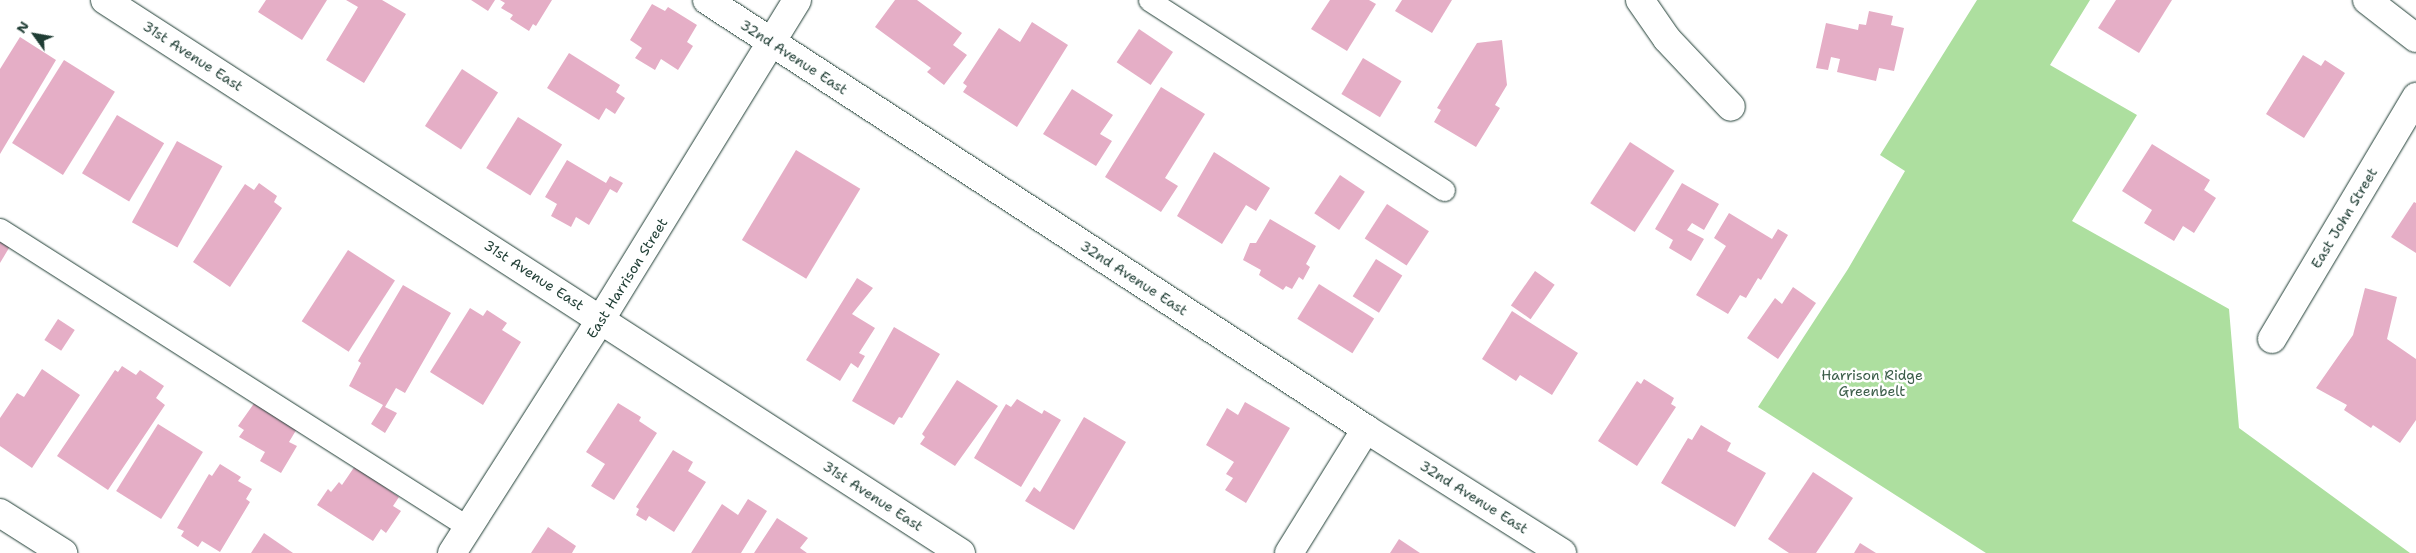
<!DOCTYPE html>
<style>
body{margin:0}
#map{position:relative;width:2416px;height:553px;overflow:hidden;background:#fff;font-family:"Shantell Sans",sans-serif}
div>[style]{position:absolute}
.green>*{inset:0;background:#addf9f}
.building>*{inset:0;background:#e5aec6;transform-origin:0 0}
.roads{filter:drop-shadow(0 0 1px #1f3d34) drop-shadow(0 0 1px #1f3d34)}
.service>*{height:21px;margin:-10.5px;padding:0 10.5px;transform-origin:10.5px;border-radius:10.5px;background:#fff}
.minor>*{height:28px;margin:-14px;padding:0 14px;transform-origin:14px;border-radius:14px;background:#fff}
.tertiary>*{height:28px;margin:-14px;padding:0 14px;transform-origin:14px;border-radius:14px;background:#fff}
span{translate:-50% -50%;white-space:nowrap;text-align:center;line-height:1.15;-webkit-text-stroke:5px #fff;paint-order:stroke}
.street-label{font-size:14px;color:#1f3d34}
.park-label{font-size:14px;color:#3b5d49}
.north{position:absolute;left:10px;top:10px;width:50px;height:50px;-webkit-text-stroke:4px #fff;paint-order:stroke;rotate:302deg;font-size:14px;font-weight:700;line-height:20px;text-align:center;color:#1f3d34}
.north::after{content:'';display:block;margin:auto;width:18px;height:22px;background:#1f3d34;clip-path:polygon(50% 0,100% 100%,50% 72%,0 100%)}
</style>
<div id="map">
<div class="green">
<i style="clip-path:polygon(1977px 0,2090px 0,2050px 65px,2137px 115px,2072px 221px,2229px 309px,2239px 428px,2410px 553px,1986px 553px,1758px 407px,1848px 269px,1905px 171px,1880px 155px)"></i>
</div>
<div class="building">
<i style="clip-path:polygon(266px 0,327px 0,302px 40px,258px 12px)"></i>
<i style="clip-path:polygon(346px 0,382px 0,406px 14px,364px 83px,326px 60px,358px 7px)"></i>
<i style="clip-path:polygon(471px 0,495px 0,488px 11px)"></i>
<i style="clip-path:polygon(500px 0,552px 0,536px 26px,533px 24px,529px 31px,510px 19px,513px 15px,501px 8px,505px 3px)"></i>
<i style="clip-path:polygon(895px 0,917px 0,962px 33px,953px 45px,967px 55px,944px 85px,927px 72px,931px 68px,875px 27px)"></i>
<i style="clip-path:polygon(1330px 0,1369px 0,1376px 4px,1347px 51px,1311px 29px)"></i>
<i style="clip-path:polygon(1402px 0,1452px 0,1432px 33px,1395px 11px)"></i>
<i style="clip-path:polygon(2116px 0,2172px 0,2139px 53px,2098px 28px)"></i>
<i style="clip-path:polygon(652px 4px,665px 11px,668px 7px,697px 25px,687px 42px,693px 46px,678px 70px,661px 59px,655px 70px,635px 58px,642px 48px,630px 40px)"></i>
<i style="clip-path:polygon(1869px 11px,1893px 16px,1891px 25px,1904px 28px,1894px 71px,1879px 68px,1876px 81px,1837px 72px,1840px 59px,1831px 57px,1828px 70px,1816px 68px,1826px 23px,1858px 30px,1859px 24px,1866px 25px)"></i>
<i style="clip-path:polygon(1032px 22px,1068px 45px,1017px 127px,963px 92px,967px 86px,963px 83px,999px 28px,1020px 42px)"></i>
<i style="left:1139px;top:29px;width:41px;height:40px;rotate:34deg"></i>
<i style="clip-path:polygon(20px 37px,56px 60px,0 154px,0 69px)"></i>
<i style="clip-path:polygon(1502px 40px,1507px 85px,1495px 105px,1500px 108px,1476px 147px,1434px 122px,1441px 110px,1437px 108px,1477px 43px)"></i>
<i style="clip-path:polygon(569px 53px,620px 85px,616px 92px,625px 98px,615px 114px,606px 108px,599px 120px,547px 88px)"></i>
<i style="clip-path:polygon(2303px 55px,2321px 66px,2325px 60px,2345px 73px,2304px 138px,2266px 114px)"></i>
<i style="left:1363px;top:58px;width:45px;height:42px;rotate:31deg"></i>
<i style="left:64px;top:60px;width:60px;height:98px;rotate:32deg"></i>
<i style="left:462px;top:69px;width:43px;height:68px;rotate:33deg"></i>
<i style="clip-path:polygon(1161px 87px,1205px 114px,1165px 178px,1178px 186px,1161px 212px,1105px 177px)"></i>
<i style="clip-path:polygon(1072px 89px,1113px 115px,1100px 134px,1112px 141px,1096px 166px,1043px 134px)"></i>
<i style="left:117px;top:115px;width:55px;height:68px;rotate:31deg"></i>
<i style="left:518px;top:117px;width:52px;height:60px;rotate:32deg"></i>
<i style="left:177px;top:141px;width:52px;height:93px;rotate:29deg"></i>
<i style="left:1630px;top:142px;width:53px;height:73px;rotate:33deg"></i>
<i style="clip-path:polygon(2152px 144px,2210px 180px,2204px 190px,2216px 198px,2194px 233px,2183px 226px,2174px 241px,2144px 223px,2152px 210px,2122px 191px)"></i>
<i style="left:796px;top:150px;width:75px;height:105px;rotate:31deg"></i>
<i style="clip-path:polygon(1214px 152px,1270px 188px,1256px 211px,1246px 205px,1222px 244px,1177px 216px)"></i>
<i style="clip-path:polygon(567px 160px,606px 183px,610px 176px,623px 183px,617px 193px,610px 189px,589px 225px,576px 217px,571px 227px,551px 216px,557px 204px,545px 197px)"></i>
<i style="left:1340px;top:175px;width:30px;height:46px;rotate:34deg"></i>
<i style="clip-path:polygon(259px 183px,277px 196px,274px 202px,282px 208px,230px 287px,193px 262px,245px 184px,254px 190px)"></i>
<i style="clip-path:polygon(1682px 183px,1719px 204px,1704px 230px,1692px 223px,1687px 230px,1704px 239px,1691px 261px,1669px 248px,1673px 240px,1655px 229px)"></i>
<i style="clip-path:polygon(2414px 202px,2416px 203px,2416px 253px,2391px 237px)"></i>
<i style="left:1387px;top:204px;width:50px;height:41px;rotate:33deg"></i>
<i style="clip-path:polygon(1729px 213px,1772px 239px,1778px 229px,1788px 235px,1761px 280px,1758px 278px,1746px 298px,1740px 295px,1728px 314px,1696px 295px,1726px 246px,1714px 238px)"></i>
<i style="clip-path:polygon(1270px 219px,1316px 246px,1306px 264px,1310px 267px,1303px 280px,1299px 277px,1292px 289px,1286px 286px,1283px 290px,1259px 275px,1261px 270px,1243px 260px,1250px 243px,1256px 243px)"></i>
<i style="clip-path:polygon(0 236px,12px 243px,0 263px)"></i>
<i style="left:348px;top:250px;width:56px;height:85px;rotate:33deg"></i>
<i style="left:1376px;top:259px;width:31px;height:44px;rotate:32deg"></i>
<i style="left:1535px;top:271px;width:24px;height:42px;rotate:35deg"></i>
<i style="clip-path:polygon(857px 278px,873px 288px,852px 314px,875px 328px,859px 353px,865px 356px,858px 368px,851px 363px,840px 381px,806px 360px)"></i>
<i style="left:1319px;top:284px;width:65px;height:41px;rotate:32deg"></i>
<i style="clip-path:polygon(403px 285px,451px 313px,405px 393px,396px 388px,385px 407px,397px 413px,385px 433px,371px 424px,383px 405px,349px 386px,361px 363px,358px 361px)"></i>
<i style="clip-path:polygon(1793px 287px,1816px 303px,1778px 359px,1747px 338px,1775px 298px,1782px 304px)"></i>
<i style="clip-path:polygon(2365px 288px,2397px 297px,2387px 339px,2416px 359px,2416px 420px,2400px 443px,2373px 425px,2371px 428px,2344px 410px,2347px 405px,2316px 388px,2353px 335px)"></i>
<i style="clip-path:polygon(470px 308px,483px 316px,487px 310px,507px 323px,502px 330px,521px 342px,483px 405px,430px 372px)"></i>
<i style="clip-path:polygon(1512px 311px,1578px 353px,1552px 395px,1520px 375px,1516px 381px,1482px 359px)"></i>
<i style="left:58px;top:319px;width:20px;height:25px;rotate:33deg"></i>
<i style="clip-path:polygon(894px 327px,940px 354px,902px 418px,899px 417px,894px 425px,852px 401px)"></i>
<i style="clip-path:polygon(122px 366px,136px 375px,140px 370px,164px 386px,156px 398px,165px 405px,108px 490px,57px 456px,115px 370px,118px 372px)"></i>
<i style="clip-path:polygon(42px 369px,80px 395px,32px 468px,0 446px,0 418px,17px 393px,24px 397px)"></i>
<i style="clip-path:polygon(1644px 379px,1674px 398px,1671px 404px,1676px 407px,1637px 466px,1598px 441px,1637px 381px,1641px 384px)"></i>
<i style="clip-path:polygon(957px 380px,998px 406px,955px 466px,920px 444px,925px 437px,922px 434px)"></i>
<i style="clip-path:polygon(1017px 399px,1042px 414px,1044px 410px,1061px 420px,1021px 487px,974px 458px,1006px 404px,1011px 407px)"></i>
<i style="clip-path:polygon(255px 402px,298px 427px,289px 442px,297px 446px,281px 473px,260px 461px,265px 452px,239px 437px,244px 430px,238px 426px)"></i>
<i style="clip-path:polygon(1245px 402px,1290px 428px,1246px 503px,1225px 490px,1233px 478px,1226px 474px,1234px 462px,1206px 445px,1227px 408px,1238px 415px)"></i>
<i style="clip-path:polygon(618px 403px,641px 417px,639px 421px,657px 433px,614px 500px,591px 486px,605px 464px,586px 452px)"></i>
<i style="clip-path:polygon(1084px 417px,1126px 442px,1074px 530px,1025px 501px,1034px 487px,1040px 492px)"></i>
<i style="left:158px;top:424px;width:53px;height:79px;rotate:32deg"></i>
<i style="clip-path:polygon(1701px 425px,1731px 443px,1727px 451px,1766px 473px,1735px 527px,1661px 483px,1688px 438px,1692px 440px)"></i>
<i style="clip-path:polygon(673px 450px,693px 462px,688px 471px,706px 482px,674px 532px,649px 516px,646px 521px,636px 515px,639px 509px,636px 507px)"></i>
<i style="clip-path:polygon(220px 464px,241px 477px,238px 481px,252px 489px,246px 499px,250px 502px,220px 552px,202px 541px,198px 547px,181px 536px,184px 531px,177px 528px,209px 474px,212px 476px)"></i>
<i style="clip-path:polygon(355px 466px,399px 497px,393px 506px,401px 511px,386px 533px,381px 529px,373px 541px,317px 505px,328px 489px,331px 492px,339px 482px,342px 485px)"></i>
<i style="clip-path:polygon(1813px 472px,1853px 498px,1816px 553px,1789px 553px,1768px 539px)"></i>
<i style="clip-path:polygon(748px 499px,767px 511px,741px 553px,691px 553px,722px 504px,738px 515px)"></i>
<i style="clip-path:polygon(777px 518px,808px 538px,800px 548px,807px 553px,754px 553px)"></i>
<i style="clip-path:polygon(548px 527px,576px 546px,572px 553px,531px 553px)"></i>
<i style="clip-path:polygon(264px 533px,293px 553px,251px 553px)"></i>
<i style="clip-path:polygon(1399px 539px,1420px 553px,1390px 553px)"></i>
<i style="clip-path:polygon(1860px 543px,1876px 553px,1854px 553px)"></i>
</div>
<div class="roads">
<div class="service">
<i style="left:1149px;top:0;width:351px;rotate:32.8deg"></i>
<i style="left:0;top:229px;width:555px;rotate:32.49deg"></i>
</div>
<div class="minor">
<i style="left:105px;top:0;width:1019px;rotate:32.86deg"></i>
<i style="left:1640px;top:0;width:47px;rotate:55.3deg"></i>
<i style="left:1667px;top:39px;width:93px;rotate:46.7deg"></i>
<i style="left:2367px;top:0;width:62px;rotate:37.8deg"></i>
<i style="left:2272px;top:339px;width:282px;rotate:-59.2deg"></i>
<i style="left:0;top:513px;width:75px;rotate:32.4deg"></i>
<i style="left:452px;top:553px;width:277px;rotate:-57.5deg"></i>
<i style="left:601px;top:319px;width:374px;rotate:-58.4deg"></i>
<i style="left:1289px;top:553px;width:146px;rotate:-58.2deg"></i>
</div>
<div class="tertiary">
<i style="left:707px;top:0;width:786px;rotate:33.06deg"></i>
<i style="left:1366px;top:429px;width:232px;rotate:32.3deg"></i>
</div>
</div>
<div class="street-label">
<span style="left:193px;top:56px;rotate:33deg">31st Avenue East</span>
<span style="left:794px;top:57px;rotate:33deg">32nd Avenue East</span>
<span style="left:2344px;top:218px;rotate:-59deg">East John Street</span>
<span style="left:534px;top:275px;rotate:33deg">31st Avenue East</span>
<span style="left:627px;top:278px;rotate:-58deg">East Harrison Street</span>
<span style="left:1134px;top:278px;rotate:33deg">32nd Avenue East</span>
<span style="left:873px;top:496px;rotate:33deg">31st Avenue East</span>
<span style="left:1474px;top:497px;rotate:32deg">32nd Avenue East</span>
</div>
<div class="park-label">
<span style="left:1872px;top:383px">Harrison Ridge<br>Greenbelt</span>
</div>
<div class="north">N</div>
</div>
